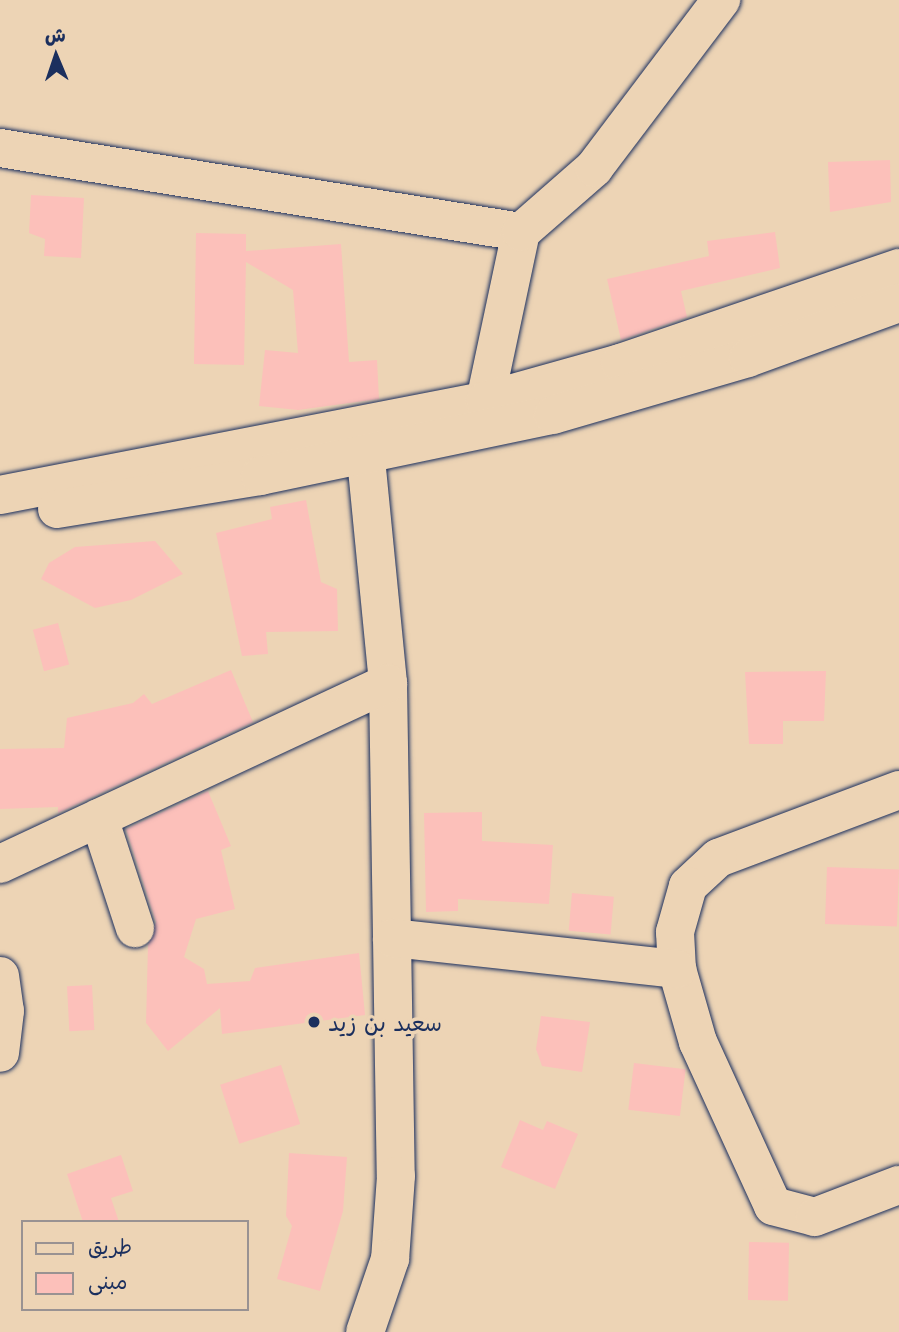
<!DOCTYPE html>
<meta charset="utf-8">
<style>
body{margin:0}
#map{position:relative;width:899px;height:1332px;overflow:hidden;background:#edd4b5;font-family:Mali,"Playpen Sans Arabic",sans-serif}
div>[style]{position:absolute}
.building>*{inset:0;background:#fcc0ba;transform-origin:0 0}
.roads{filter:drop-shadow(0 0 2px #1b2f5e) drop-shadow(0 0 2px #1b2f5e)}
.street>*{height:38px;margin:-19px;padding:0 19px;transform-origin:19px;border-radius:19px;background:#edd4b5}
.secondary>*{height:38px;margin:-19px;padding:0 19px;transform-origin:19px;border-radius:19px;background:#edd4b5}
.dots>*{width:19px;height:19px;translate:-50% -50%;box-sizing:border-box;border:4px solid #edd4b5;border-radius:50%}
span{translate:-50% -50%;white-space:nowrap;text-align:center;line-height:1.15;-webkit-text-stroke:7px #edd4b5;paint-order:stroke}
.poi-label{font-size:23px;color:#1b2f5e}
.left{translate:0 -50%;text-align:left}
.legend{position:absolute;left:21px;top:1220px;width:228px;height:91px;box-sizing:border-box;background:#edd4b5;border:2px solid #999292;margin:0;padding:9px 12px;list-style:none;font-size:21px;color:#1b2f5e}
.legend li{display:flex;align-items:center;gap:14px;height:35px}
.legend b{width:35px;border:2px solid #999292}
.north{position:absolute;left:21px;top:21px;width:70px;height:70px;-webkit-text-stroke:5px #edd4b5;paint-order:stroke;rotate:358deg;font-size:19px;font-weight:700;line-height:28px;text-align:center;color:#1b2f5e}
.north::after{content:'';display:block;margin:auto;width:24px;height:32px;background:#1b2f5e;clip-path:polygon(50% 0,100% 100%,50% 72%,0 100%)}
</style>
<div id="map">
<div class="building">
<i style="clip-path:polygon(890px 160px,891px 202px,830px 212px,828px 162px)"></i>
<i style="clip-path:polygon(31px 195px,84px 198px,81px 258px,44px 256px,45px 239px,29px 233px)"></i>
<i style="clip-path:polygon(775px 232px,780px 268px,681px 291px,687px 317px,621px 340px,607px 279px,709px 256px,707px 241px)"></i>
<i style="clip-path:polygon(196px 233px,246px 234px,246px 251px,341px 244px,349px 362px,377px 360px,379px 399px,298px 410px,259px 406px,265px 350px,298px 353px,293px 290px,246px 262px,244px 365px,194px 364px)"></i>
<i style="clip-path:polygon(306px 500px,321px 582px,337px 589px,338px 631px,266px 632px,268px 654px,242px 656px,216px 533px,272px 519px,270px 507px)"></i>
<i style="clip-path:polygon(155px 541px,183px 574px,131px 600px,95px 608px,41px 579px,49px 563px,75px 547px)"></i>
<i style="left:58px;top:623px;width:43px;height:26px;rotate:75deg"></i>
<i style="clip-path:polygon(231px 670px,253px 722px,58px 813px,58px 807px,0 809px,0 749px,64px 748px,67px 718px,133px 703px,144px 694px,152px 704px)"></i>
<i style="clip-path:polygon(826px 671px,824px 721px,783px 721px,783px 744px,749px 744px,745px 672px)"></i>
<i style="clip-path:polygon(208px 791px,231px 846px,221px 850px,235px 909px,196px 919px,184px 957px,204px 969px,207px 984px,250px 981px,255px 968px,359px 953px,365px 1015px,222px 1034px,220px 1008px,168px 1051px,146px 1023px,148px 945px,156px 922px,126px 829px)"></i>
<i style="clip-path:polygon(482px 812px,482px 841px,553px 845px,549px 904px,458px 899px,458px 911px,426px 912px,424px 813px)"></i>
<i style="left:827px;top:867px;width:72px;height:57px;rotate:2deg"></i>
<i style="left:572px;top:893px;width:42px;height:38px;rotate:5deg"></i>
<i style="left:92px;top:985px;width:45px;height:25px;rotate:87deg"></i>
<i style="clip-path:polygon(541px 1016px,590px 1022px,582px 1072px,542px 1066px,536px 1049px)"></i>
<i style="left:634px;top:1063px;width:52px;height:47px;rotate:7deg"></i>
<i style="left:281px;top:1065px;width:62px;height:64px;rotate:72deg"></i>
<i style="clip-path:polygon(520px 1120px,543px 1130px,547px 1121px,578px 1134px,555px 1189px,501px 1167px)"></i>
<i style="clip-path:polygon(289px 1153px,347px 1157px,343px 1211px,320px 1291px,277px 1279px,292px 1226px,286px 1216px)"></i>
<i style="clip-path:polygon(121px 1155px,133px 1191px,111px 1198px,119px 1222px,83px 1222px,67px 1174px)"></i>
<i style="left:749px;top:1242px;width:40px;height:58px;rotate:1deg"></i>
</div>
<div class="roads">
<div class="street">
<i style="left:0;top:148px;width:528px;rotate:9.16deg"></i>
<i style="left:485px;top:401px;width:173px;rotate:-78deg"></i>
<i style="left:521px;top:232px;width:97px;rotate:-41.2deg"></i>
<i style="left:594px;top:168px;width:211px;rotate:-52.9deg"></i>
<i style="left:363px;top:428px;width:256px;rotate:84.4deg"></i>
<i style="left:388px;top:683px;width:493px;rotate:89.1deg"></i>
<i style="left:396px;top:1176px;width:83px;rotate:94.1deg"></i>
<i style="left:390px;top:1259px;width:77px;rotate:108.9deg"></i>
<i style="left:899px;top:790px;width:193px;rotate:159.4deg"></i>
<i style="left:718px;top:858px;width:41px;rotate:137deg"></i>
<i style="left:688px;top:886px;width:48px;rotate:105.8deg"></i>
<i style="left:675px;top:932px;width:37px;rotate:87deg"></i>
<i style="left:677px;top:969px;width:76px;rotate:74deg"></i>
<i style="left:698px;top:1042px;width:180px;rotate:65.4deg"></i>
<i style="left:773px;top:1206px;width:43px;rotate:14.7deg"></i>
<i style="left:815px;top:1217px;width:90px;rotate:-20.9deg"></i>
<i style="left:99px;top:818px;width:116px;rotate:71.9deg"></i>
<i style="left:0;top:864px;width:428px;rotate:-25deg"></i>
<i style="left:392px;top:938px;width:287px;rotate:6.2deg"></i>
<i style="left:0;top:976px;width:35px;rotate:82deg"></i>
<i style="left:5px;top:1011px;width:42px;rotate:96.8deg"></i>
</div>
<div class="secondary">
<i style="left:0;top:495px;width:494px;rotate:-11deg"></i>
<i style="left:485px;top:401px;width:140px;rotate:-15.7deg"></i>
<i style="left:620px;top:363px;width:295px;rotate:-18.8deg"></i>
<i style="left:57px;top:509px;width:206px;rotate:-9.2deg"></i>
<i style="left:260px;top:476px;width:299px;rotate:-11.8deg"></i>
<i style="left:553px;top:415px;width:203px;rotate:-16.3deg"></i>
<i style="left:748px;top:358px;width:161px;rotate:-20deg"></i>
</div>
</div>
<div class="dots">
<i style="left:314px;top:1022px;background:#1b2f5e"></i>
</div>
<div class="poi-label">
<span class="left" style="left:328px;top:1022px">سعيد بن زيد</span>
</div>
<ul class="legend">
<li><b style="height:9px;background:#edd4b5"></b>طريق</li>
<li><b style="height:19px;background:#fcc0ba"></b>مبنى</li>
</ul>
<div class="north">ش</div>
</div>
